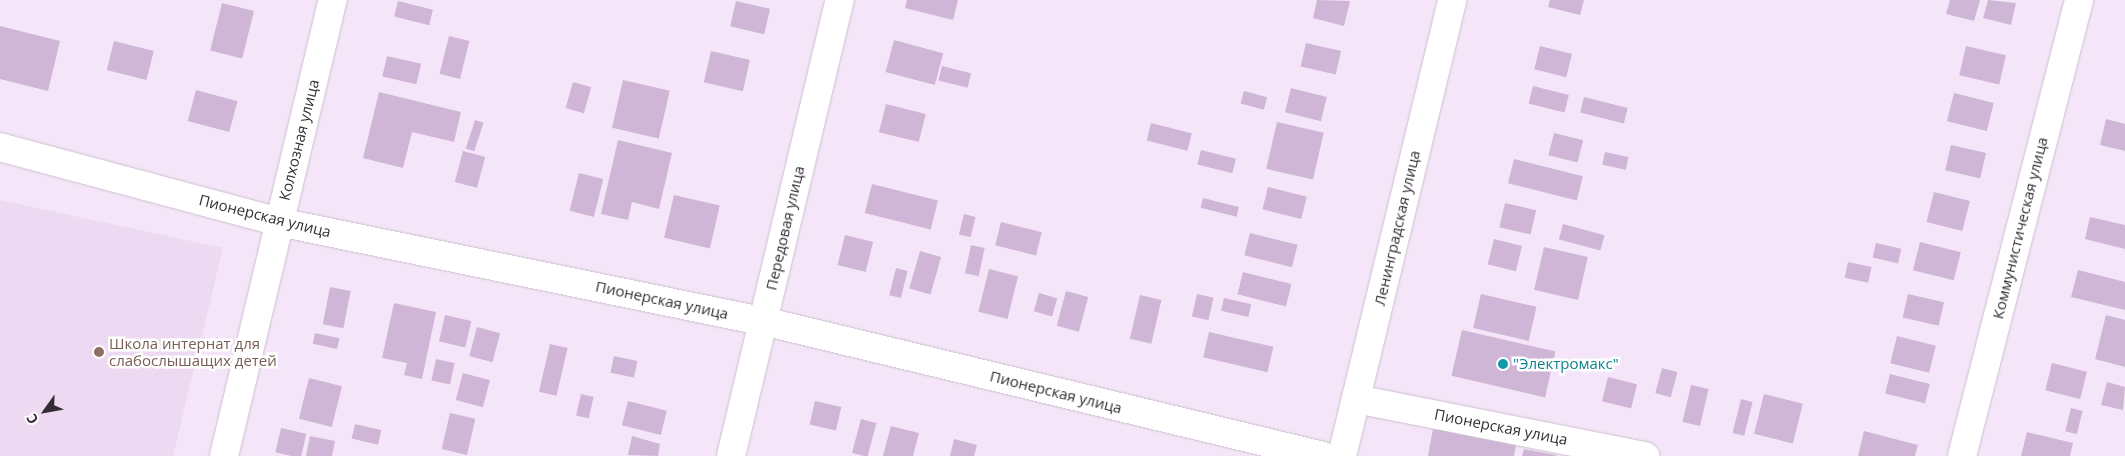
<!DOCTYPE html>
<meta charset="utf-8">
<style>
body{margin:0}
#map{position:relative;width:2125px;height:456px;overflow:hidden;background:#f4e6f8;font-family:"Open Sans",sans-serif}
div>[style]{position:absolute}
.built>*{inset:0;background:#edd9f1}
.building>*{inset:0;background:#d0b6d6;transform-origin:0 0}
.roads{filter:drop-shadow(0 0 1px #cdbfd0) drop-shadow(0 0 1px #cdbfd0)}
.minor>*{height:28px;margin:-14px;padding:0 14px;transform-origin:14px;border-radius:14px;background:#fff}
.dots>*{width:14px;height:14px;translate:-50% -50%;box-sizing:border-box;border:2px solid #fff;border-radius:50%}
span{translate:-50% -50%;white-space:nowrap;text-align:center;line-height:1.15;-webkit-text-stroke:5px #fff;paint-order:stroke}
.street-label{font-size:15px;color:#332e35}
.education-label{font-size:15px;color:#785e54}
.left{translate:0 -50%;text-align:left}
.culture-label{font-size:15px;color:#0d838f}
.north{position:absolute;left:20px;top:386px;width:50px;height:50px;-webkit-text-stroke:4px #fff;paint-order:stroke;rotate:238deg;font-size:14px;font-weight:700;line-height:20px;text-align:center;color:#332e35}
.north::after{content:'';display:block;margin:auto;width:18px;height:22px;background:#332e35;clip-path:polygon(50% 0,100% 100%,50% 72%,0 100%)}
</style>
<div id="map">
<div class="built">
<i style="clip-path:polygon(0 200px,223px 248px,173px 456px,0 456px)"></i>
</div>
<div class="building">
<i style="clip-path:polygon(907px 0,958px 0,953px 20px,905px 8px)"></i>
<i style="clip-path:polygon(1317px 0,1350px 1px,1344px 26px,1313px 18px)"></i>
<i style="clip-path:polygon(1550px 0,1584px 0,1580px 15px,1548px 7px)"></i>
<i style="clip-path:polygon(1950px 0,1980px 0,1974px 21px,1946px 14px)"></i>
<i style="clip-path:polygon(1988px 0,2016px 3px,2011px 25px,1983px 18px)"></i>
<i style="left:398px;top:1px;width:36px;height:16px;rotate:14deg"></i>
<i style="left:736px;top:1px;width:35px;height:26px;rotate:13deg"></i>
<i style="left:222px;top:3px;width:33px;height:49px;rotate:14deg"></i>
<i style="clip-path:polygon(0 26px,60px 41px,48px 91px,0 79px)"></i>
<i style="left:449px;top:36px;width:21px;height:39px;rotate:14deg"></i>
<i style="left:894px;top:40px;width:51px;height:33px;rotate:15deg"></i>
<i style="left:114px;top:41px;width:41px;height:30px;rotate:14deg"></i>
<i style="left:1306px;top:43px;width:36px;height:24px;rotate:13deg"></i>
<i style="left:1540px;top:46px;width:33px;height:24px;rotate:14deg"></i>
<i style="left:1966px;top:46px;width:41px;height:30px;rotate:13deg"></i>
<i style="left:711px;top:51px;width:40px;height:32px;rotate:13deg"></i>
<i style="left:387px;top:56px;width:35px;height:21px;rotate:13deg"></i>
<i style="left:942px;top:66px;width:30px;height:15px;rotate:14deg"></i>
<i style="left:623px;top:80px;width:48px;height:49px;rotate:13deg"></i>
<i style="left:573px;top:82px;width:19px;height:27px;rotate:16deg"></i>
<i style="left:1533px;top:86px;width:37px;height:18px;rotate:14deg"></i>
<i style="left:1291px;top:88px;width:37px;height:25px;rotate:14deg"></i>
<i style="left:196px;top:90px;width:43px;height:32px;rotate:15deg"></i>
<i style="left:1244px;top:91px;width:24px;height:13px;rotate:15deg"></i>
<i style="clip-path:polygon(379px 92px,461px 112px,454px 142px,412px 132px,403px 168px,363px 158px)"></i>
<i style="left:1954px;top:93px;width:41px;height:29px;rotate:14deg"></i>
<i style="left:1584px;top:97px;width:45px;height:16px;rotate:14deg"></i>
<i style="left:886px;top:104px;width:41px;height:29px;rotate:14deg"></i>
<i style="clip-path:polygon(2106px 119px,2125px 124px,2125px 151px,2100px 145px)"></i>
<i style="left:475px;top:120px;width:9px;height:30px;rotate:18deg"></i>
<i style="left:1277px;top:122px;width:48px;height:48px;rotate:13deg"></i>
<i style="left:1151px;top:123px;width:42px;height:18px;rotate:14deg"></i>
<i style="left:1554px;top:133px;width:30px;height:23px;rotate:14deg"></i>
<i style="clip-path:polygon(618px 140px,672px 153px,659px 209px,632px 202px,628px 220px,601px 214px)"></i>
<i style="left:1951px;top:145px;width:36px;height:26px;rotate:13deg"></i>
<i style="left:1201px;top:150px;width:36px;height:15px;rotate:14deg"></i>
<i style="left:463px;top:151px;width:23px;height:32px;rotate:15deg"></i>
<i style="left:1605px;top:152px;width:24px;height:13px;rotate:12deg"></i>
<i style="left:1514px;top:159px;width:71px;height:25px;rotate:14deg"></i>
<i style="left:579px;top:173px;width:25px;height:39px;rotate:14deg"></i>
<i style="left:872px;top:184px;width:68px;height:30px;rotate:14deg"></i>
<i style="left:1268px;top:187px;width:40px;height:23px;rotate:14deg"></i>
<i style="left:1934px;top:192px;width:37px;height:31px;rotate:14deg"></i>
<i style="left:674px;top:195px;width:47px;height:44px;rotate:13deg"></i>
<i style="left:1203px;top:198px;width:37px;height:10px;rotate:14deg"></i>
<i style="left:1505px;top:203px;width:32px;height:25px;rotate:13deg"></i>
<i style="left:964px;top:214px;width:12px;height:21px;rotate:14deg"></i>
<i style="clip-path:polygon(2090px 217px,2125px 225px,2125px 249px,2085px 239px)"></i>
<i style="left:1001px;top:222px;width:42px;height:24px;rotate:14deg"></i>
<i style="left:1563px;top:224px;width:43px;height:16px;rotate:15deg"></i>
<i style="left:1250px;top:233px;width:49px;height:23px;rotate:14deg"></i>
<i style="left:845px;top:235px;width:29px;height:31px;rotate:14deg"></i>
<i style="left:1494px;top:239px;width:29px;height:26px;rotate:14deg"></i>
<i style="left:1920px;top:242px;width:42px;height:29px;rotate:14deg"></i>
<i style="left:1876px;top:243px;width:26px;height:15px;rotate:13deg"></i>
<i style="left:971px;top:245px;width:14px;height:29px;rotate:12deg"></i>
<i style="left:1544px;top:247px;width:45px;height:44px;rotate:13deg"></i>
<i style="left:920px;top:251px;width:22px;height:39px;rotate:16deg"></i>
<i style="left:1848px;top:262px;width:24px;height:16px;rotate:12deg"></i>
<i style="left:896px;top:268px;width:12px;height:28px;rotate:14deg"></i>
<i style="left:989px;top:269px;width:30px;height:44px;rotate:14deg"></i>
<i style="clip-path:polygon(2078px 270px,2125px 282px,2125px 310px,2071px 297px)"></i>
<i style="left:1243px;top:272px;width:50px;height:23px;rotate:14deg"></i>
<i style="left:330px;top:287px;width:21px;height:38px;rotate:11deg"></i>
<i style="left:1066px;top:291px;width:23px;height:36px;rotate:15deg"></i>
<i style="left:1039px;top:293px;width:19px;height:19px;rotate:16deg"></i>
<i style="left:1197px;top:294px;width:17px;height:23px;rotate:13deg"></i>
<i style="left:1481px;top:294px;width:57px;height:35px;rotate:13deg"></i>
<i style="left:1908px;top:294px;width:37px;height:24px;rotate:13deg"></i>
<i style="left:1140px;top:295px;width:22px;height:45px;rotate:13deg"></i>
<i style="left:1224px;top:298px;width:28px;height:13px;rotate:13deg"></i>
<i style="clip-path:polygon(394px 303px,436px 312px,422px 379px,404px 375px,407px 363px,382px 358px)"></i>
<i style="left:445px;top:315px;width:27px;height:27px;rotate:13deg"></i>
<i style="clip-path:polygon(2106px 315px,2125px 320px,2125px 367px,2095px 359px)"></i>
<i style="left:477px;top:327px;width:24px;height:30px;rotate:15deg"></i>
<i style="left:1462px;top:330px;width:96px;height:47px;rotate:13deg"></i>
<i style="left:1209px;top:332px;width:66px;height:26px;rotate:13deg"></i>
<i style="left:315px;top:333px;width:25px;height:11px;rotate:12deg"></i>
<i style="left:1897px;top:336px;width:40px;height:28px;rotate:14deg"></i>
<i style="left:550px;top:344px;width:18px;height:49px;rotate:13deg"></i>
<i style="left:614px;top:356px;width:24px;height:17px;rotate:12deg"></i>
<i style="left:436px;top:359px;width:19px;height:22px;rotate:12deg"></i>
<i style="left:2052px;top:363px;width:36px;height:28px;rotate:14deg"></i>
<i style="left:1662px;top:368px;width:16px;height:26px;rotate:15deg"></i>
<i style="left:463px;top:373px;width:28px;height:28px;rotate:15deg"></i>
<i style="left:1890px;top:374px;width:41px;height:20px;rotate:14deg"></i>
<i style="left:1608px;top:377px;width:30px;height:25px;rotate:14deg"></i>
<i style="left:309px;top:378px;width:34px;height:42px;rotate:14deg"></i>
<i style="clip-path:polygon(2107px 382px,2125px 387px,2123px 410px,2101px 405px)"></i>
<i style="left:1691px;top:385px;width:18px;height:38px;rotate:13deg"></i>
<i style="left:581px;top:394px;width:13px;height:22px;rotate:13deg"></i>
<i style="left:1764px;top:394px;width:40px;height:41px;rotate:14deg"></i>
<i style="left:1741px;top:399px;width:12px;height:35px;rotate:14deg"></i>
<i style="left:628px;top:401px;width:40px;height:25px;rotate:14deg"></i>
<i style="left:815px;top:401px;width:27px;height:24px;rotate:13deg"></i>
<i style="left:2071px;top:408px;width:12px;height:24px;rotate:14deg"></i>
<i style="left:450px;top:413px;width:26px;height:37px;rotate:13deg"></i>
<i style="left:861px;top:419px;width:16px;height:35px;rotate:15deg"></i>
<i style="clip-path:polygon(1434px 423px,1517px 440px,1514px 456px,1428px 456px)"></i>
<i style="left:355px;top:424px;width:27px;height:15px;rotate:13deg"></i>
<i style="clip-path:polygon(891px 426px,919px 433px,913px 456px,883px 456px)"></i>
<i style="left:281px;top:428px;width:26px;height:25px;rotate:13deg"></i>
<i style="clip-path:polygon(1864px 431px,1918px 445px,1915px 456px,1858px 456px)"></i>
<i style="clip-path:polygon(2027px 432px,2073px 443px,2070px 456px,2021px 456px)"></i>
<i style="clip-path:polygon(310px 436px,335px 441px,332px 456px,306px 456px)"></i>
<i style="clip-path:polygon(632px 436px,660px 444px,658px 456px,628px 455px)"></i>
<i style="clip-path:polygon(954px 439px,977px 445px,974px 456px,950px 456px)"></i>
<i style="clip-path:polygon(1524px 449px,1556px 455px,1556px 456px,1522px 456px)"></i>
</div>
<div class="roads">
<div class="minor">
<i style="left:0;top:147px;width:289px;rotate:15deg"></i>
<i style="left:279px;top:222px;width:494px;rotate:11.6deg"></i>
<i style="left:763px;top:321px;width:576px;rotate:13.55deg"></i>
<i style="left:1356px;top:399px;width:295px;rotate:11.2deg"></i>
<i style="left:224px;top:456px;width:469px;rotate:-76.6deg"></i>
<i style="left:731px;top:456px;width:469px;rotate:-76.6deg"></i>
<i style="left:1342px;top:456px;width:469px;rotate:-76.4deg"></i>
<i style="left:1962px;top:456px;width:471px;rotate:-75.6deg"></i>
</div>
</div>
<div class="dots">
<i style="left:99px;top:352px;background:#8d6e63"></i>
<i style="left:1503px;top:364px;background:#0f9aa8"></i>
</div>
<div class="street-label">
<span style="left:299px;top:140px;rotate:-76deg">Колхозная улица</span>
<span style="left:265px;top:216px;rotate:14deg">Пионерская улица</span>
<span style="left:785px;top:228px;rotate:-77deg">Передовая улица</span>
<span style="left:1397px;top:228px;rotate:-77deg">Ленинградская улица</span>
<span style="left:2020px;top:228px;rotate:-76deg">Коммунистическая улица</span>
<span style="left:662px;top:300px;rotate:12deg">Пионерская улица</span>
<span style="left:1056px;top:392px;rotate:14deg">Пионерская улица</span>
<span style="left:1501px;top:427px;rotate:11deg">Пионерская улица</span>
</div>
<div class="education-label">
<span class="left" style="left:109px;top:352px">Школа интернат для<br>слабослышащих детей</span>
</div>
<div class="culture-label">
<span class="left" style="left:1513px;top:364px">"Электромакс"</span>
</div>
<div class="north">С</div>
</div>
